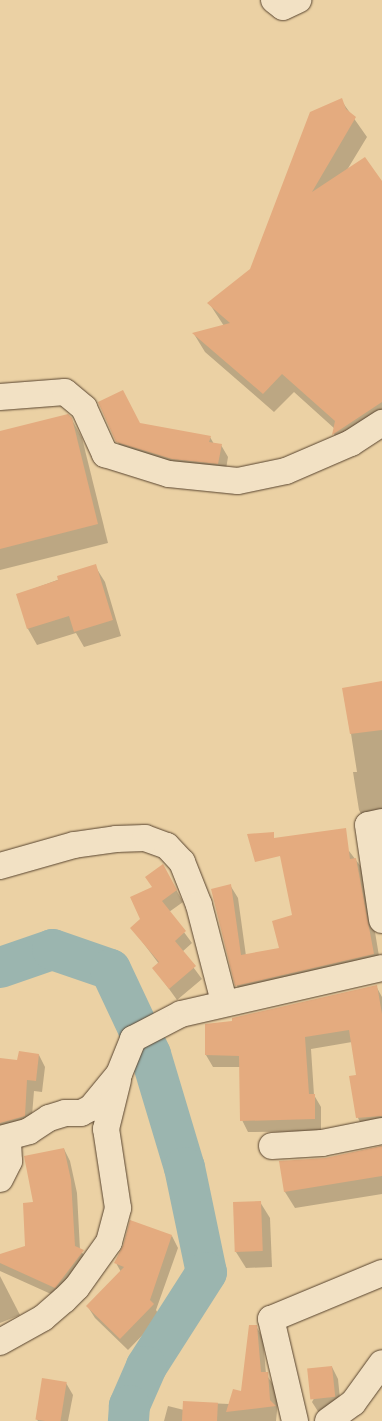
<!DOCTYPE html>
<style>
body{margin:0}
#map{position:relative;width:382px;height:1421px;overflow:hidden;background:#ebd1a4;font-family:"IM FELL Great Primer",serif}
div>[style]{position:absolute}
.shadow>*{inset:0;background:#0003}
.river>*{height:41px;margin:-20.5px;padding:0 20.5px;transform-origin:20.5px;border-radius:20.5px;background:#9bb5af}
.building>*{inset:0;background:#e4ab7f;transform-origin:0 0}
.roads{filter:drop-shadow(0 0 1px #58442f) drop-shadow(0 0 1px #58442f)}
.minor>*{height:26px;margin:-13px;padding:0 13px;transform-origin:13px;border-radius:13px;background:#f2e1c4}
span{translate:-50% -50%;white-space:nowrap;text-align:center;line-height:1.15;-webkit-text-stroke:4px #f2e1c4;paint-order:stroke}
</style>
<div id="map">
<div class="shadow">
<i style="clip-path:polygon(341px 100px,367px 137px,347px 170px,382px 183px,382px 429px,344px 453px,334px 434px,335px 429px,294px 392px,274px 412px,205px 352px,194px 334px,224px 326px,209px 303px,251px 270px)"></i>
<i style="clip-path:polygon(71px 418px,82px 438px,108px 543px,0 570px,0 433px)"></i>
<i style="clip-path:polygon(210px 437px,214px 444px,221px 445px,228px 457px,225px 475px,124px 453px,117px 441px)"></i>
<i style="clip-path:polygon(95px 566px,105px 582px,121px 636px,84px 647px,76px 633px,37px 645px,28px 629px,17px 595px)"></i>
<i style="clip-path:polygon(382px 682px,382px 821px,366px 823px,359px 810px,353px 772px,357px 772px,344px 689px)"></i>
<i style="clip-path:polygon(349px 851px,365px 872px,381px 968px,244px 999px,237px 986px,213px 890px,230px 885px,238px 898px,246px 956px,281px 949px,294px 916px)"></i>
<i style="clip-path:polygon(169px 877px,183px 902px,169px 912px,192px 943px,182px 952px,202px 979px,177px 1000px,154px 968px,159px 964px,132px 928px,142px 919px,152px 888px)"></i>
<i style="clip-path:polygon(376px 986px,382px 997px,382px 1129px,364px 1130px,358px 1118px,358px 1076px,352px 1042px,311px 1049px,314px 1095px,321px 1107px,321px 1131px,248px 1132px,242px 1120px,240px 1067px,213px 1067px,206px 1055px,234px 1022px)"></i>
<i style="clip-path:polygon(39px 1055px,45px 1067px,42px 1092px,34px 1091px,31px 1128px,0 1139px,0 1060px,19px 1061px)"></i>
<i style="clip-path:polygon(382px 1146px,382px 1194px,295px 1208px,285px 1192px,280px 1162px,325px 1159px)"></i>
<i style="clip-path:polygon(64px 1149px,70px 1161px,77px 1193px,80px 1250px,90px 1263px,62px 1299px,0 1271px,0 1256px,26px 1247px,35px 1203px)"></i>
<i style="clip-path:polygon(260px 1202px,270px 1218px,272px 1267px,246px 1268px,236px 1252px)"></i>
<i style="clip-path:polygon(172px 1236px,178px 1248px,156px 1310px,160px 1317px,128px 1350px,95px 1318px,88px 1307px,121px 1272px,116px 1263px)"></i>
<i style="clip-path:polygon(0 1276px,20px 1315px,0 1323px)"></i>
<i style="clip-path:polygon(256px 1326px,263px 1338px,266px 1374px,274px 1386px,278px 1401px,276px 1421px,164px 1421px,168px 1406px,184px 1410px,184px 1402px,229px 1404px,242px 1393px)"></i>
<i style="clip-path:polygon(332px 1367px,338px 1379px,341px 1409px,319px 1413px,312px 1402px)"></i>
<i style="clip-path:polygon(66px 1383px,73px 1395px,68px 1421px,38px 1421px,36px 1418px)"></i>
</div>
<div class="river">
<i style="left:0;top:967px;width:55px;rotate:-19.1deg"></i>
<i style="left:52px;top:949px;width:61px;rotate:19deg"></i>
<i style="left:110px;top:969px;width:94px;rotate:64.8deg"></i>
<i style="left:150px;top:1054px;width:118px;rotate:73.3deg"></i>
<i style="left:184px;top:1167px;width:107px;rotate:78.2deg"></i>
<i style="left:206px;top:1272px;width:112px;rotate:122.6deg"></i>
<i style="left:146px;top:1366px;width:43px;rotate:113.6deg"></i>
<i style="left:129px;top:1405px;width:16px;rotate:94deg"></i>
</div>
<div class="building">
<i style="clip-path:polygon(342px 98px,346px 109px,356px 117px,312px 192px,365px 157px,382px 181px,382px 402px,332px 435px,335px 421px,282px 374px,263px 394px,192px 333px,230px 323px,207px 303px,250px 269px,310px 112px)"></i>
<i style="clip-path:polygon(123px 390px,140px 423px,211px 436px,209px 442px,222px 444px,218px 464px,172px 459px,116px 442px,98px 402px)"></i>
<i style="clip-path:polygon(68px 414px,72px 418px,98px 524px,0 549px,0 431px)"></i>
<i style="clip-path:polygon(96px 564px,113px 620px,74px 632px,69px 616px,27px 629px,16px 594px,58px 580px,57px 576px)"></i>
<i style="clip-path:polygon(382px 681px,382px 730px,350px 734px,342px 688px)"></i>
<i style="clip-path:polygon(346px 828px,350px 859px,356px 858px,374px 954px,235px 986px,211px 889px,231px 884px,241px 955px,279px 948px,272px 921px,292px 915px,280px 856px,255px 862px,247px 834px,274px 832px,274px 838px)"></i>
<i style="clip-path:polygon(163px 864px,177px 890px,162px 901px,186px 931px,175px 941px,196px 966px,169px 989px,152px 968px,159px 962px,130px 928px,140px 919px,130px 897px,152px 887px,145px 877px)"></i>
<i style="clip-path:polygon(377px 985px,382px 1014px,382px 1116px,356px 1118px,349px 1076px,356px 1075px,349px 1030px,305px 1037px,309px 1094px,315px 1094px,315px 1119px,240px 1121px,239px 1056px,205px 1055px,205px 1024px,232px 1021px,232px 1018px)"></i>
<i style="clip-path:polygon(19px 1051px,39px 1054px,36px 1081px,27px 1080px,25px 1116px,0 1123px,0 1058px,17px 1060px)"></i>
<i style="clip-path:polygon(382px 1146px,382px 1176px,284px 1192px,279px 1161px,325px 1158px)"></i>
<i style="clip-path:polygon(64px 1148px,71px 1180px,75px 1246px,84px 1250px,55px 1288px,0 1263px,0 1254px,25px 1246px,23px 1203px,33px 1202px,24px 1156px)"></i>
<i style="left:261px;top:1201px;width:50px;height:28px;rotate:88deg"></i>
<i style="clip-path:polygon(130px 1220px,172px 1235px,150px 1300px,154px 1304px,120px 1339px,86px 1306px,124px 1267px,114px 1263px,123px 1246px)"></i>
<i style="clip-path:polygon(249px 1325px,257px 1325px,261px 1372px,268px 1372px,270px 1400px,276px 1406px,226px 1412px,233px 1389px,241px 1391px)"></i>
<i style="left:332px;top:1366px;width:31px;height:25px;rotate:84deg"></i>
<i style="left:42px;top:1378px;width:25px;height:42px;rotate:9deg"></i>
<i style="left:183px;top:1401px;width:35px;height:20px;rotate:3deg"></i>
</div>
<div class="roads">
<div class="minor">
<i style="left:274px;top:0;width:11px;rotate:38deg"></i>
<i style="left:283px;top:7px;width:17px;rotate:-25deg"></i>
<i style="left:0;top:397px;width:65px;rotate:-4.4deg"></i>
<i style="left:65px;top:392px;width:25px;rotate:40deg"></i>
<i style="left:84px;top:408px;width:51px;rotate:65.5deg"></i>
<i style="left:105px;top:454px;width:67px;rotate:17.4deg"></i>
<i style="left:169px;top:474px;width:69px;rotate:5.8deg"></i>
<i style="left:238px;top:481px;width:49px;rotate:-11.8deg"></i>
<i style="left:286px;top:471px;width:71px;rotate:-23.3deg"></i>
<i style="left:351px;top:443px;width:37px;rotate:-33deg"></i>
<i style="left:382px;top:822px;width:14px;rotate:168deg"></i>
<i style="left:368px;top:825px;width:96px;rotate:81.6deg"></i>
<i style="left:0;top:866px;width:77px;rotate:-15.8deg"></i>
<i style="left:74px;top:845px;width:42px;rotate:-8.1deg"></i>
<i style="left:116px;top:839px;width:29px;rotate:-2deg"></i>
<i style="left:145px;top:838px;width:23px;rotate:20deg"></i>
<i style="left:167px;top:846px;width:22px;rotate:47deg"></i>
<i style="left:182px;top:862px;width:46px;rotate:68.4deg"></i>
<i style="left:199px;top:905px;width:100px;rotate:75.5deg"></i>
<i style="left:0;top:1139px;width:30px;rotate:-15deg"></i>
<i style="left:29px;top:1131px;width:24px;rotate:-33deg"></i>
<i style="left:49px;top:1118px;width:17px;rotate:-17deg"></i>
<i style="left:65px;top:1113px;width:16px"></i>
<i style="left:81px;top:1113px;width:11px;rotate:-27deg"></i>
<i style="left:91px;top:1108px;width:44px;rotate:-50.5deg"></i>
<i style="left:119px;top:1074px;width:38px;rotate:-68deg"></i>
<i style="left:133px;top:1039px;width:54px;rotate:-27.5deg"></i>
<i style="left:181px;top:1014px;width:206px;rotate:-12.9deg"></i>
<i style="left:272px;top:1146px;width:50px;rotate:-3.4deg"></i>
<i style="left:322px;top:1143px;width:61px;rotate:-11.3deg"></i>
<i style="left:0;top:1179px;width:20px;rotate:-63deg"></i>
<i style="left:9px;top:1161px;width:22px;rotate:-93deg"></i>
<i style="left:0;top:1342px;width:49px;rotate:-29.2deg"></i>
<i style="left:43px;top:1318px;width:28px;rotate:-41deg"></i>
<i style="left:64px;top:1300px;width:18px;rotate:-45deg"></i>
<i style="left:77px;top:1287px;width:55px;rotate:-54.6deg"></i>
<i style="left:109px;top:1242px;width:35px;rotate:-75deg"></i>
<i style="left:118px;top:1208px;width:80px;rotate:-98.6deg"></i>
<i style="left:106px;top:1129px;width:50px;rotate:-76.2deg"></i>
<i style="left:295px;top:1421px;width:105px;rotate:-103.2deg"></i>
<i style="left:271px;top:1319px;width:120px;rotate:-22.5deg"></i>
<i style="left:328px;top:1421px;width:31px;rotate:-36deg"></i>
<i style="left:353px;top:1403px;width:49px;rotate:-54.1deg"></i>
</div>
</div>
</div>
